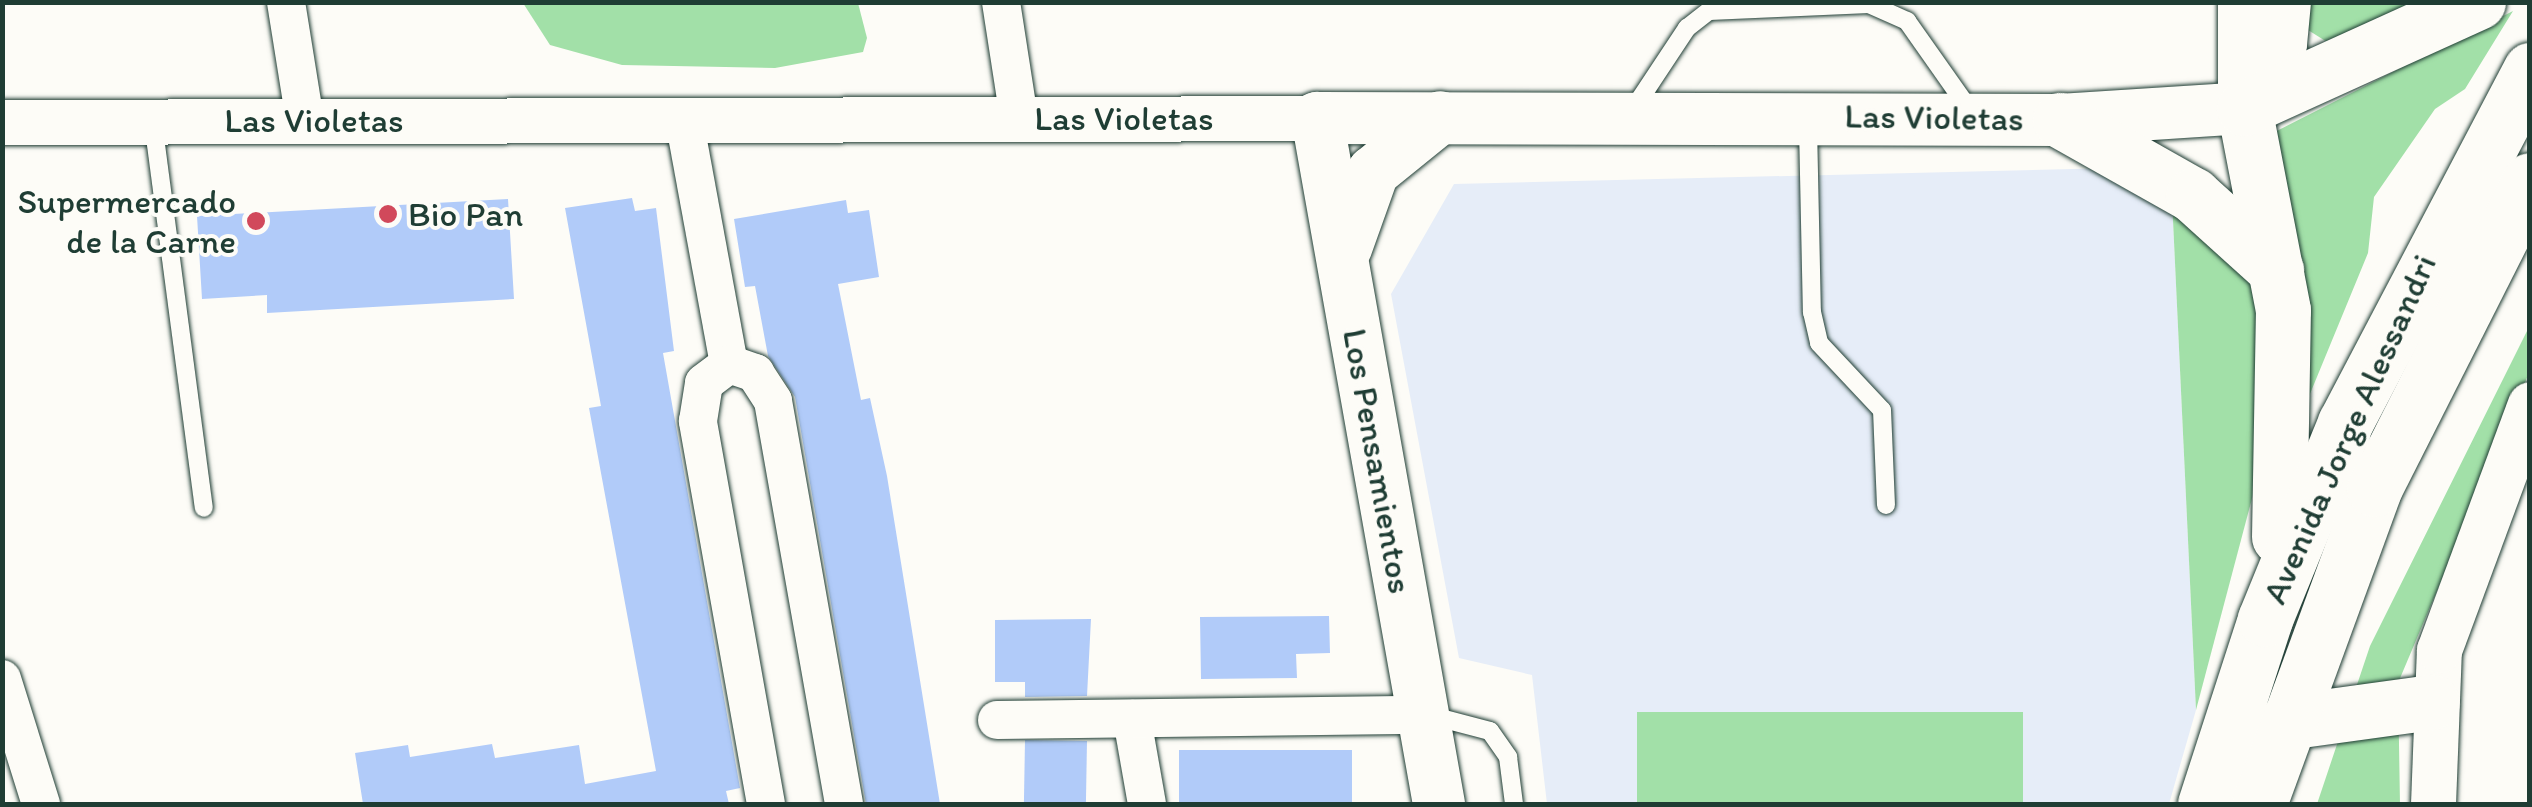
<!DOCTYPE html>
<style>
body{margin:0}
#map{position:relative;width:2532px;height:807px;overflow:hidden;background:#fdfcf7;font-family:Itim,sans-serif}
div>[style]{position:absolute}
.built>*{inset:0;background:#e6edf8}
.green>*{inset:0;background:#a2e0a8;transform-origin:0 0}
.building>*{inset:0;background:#b1cbf9;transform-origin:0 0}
.roads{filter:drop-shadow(0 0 2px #1f3d34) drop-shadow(0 0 2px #1f3d34)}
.service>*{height:18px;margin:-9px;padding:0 9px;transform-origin:9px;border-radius:9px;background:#fdfcf7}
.minor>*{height:38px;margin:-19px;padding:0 19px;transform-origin:19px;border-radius:19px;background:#fdfcf7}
.tertiary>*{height:45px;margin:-22.5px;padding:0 22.5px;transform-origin:22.5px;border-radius:22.5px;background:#fdfcf7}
.secondary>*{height:52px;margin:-26px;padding:0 26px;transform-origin:26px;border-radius:26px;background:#fdfcf7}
.trunk>*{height:55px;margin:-27.5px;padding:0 27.5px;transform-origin:27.5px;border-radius:27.5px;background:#fdfcf7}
.dots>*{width:28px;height:28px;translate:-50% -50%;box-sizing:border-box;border:5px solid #fdfcf7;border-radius:50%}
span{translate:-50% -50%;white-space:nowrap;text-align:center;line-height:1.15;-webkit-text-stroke:8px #fdfcf7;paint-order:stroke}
.street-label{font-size:35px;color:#1f3d34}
.poi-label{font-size:35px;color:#1f3d34}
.right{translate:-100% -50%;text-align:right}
.left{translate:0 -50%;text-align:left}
.frame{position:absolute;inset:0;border:5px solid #1f3d34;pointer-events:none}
</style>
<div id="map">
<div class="built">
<i style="clip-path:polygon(2113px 168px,2172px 199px,2196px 710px,2169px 804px,1547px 804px,1532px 675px,1459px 658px,1391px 294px,1454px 184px)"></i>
</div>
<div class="green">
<i style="clip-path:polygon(523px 3px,858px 3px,867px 38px,863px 52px,775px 68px,622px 65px,550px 45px)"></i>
<i style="clip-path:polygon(2304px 3px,2458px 3px,2335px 47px,2308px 30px)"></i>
<i style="clip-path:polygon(2513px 11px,2465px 89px,2435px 109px,2374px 197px,2368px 253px,2305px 406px,2267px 136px)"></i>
<i style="clip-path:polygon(2172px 199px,2249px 274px,2271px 338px,2268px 438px,2196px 710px)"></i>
<i style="clip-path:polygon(2529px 327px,2529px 373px,2398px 683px,2400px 804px,2317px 804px,2370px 646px)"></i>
<i style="left:1637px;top:712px;width:386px;height:92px"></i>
</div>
<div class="building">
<i style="clip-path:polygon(632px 198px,635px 211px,656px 208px,674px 351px,663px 353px,740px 788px,726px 791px,729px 804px,363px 804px,355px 753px,408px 745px,410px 757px,492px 744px,495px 758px,579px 745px,585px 784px,656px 771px,589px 408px,601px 406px,565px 208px)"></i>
<i style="clip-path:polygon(508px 199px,514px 299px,267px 313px,267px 295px,202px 299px,197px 216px)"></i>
<i style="clip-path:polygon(846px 200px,848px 213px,869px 210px,879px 277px,838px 284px,861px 400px,870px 398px,887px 476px,940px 804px,866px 804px,795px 397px,768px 356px,755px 286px,745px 287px,734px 219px)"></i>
<i style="clip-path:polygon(1329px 616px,1330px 653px,1296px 654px,1297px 678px,1201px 679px,1200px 617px)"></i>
<i style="clip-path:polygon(1091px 619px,1087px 696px,1025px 697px,1025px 682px,995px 682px,995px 620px)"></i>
<i style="left:1087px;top:741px;width:63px;height:62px;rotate:91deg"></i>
<i style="left:1352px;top:750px;width:54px;height:173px;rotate:90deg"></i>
</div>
<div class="roads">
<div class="service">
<i style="left:1632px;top:111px;width:100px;rotate:-56.5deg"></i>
<i style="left:1687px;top:28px;width:28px;rotate:-38deg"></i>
<i style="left:1709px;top:11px;width:160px;rotate:-2.5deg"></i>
<i style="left:1869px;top:4px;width:42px;rotate:24.1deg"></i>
<i style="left:1907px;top:21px;width:113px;rotate:54.8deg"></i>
<i style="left:153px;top:122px;width:389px;rotate:82.5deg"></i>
<i style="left:1808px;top:126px;width:186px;rotate:88.8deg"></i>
<i style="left:1812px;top:312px;width:32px;rotate:77deg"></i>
<i style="left:1819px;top:343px;width:92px;rotate:46.8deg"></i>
<i style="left:1882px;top:410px;width:95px;rotate:87.6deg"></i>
<i style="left:1429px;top:715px;width:63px;rotate:14.7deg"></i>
<i style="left:1490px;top:731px;width:32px;rotate:55deg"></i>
<i style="left:1508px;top:757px;width:47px;rotate:82.7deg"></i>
</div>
<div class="minor">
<i style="left:286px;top:2px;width:120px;rotate:80.9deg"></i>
<i style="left:1001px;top:2px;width:117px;rotate:81.2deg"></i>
<i style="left:684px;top:119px;width:249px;rotate:79.6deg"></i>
<i style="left:2px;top:679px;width:131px;rotate:72.7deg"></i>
<i style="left:1132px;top:719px;width:86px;rotate:80deg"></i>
<i style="left:997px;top:720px;width:426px;rotate:-0.7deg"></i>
<i style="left:766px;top:804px;width:389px;rotate:-100.1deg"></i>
<i style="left:698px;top:421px;width:38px;rotate:-81deg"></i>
<i style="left:704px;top:383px;width:31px;rotate:-37deg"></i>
<i style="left:729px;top:364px;width:28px;rotate:19deg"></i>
<i style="left:755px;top:373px;width:33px;rotate:57deg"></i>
<i style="left:773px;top:401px;width:409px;rotate:80deg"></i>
</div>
<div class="tertiary">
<i style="left:2px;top:122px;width:1315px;rotate:-0.17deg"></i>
<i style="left:2433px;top:804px;width:154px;rotate:-87.8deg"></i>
<i style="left:2439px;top:650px;width:262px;rotate:-69.7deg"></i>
</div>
<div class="secondary">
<i style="left:2244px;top:2px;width:106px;rotate:90deg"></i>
<i style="left:2244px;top:108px;width:74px;rotate:-60deg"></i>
<i style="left:2281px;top:44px;width:42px;rotate:-84.6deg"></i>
<i style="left:1346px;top:248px;width:81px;rotate:-70.4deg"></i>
<i style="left:1373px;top:172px;width:87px;rotate:-39deg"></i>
<i style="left:1439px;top:804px;width:697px;rotate:-100.08deg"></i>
<i style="left:1317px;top:118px;width:743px;rotate:0.15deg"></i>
<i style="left:2060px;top:120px;width:184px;rotate:-3.7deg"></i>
</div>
<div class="trunk">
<i style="left:2060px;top:120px;width:153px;rotate:29.4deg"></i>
<i style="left:2193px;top:195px;width:112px;rotate:42.1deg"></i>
<i style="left:2279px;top:537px;width:227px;rotate:-89deg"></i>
<i style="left:2283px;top:310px;width:206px;rotate:-100.9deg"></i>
<i style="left:2244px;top:108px;width:257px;rotate:-24.4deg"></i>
<i style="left:2286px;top:722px;width:147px;rotate:-7.8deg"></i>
<i style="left:2205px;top:804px;width:194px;rotate:-72deg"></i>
<i style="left:2265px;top:619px;width:212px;rotate:-67.8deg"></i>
<i style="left:2345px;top:423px;width:399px;rotate:-62.3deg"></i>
<i style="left:2259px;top:804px;width:335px;rotate:-69.9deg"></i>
<i style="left:2374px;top:489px;width:346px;rotate:-63.2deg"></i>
</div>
</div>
<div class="dots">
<i style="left:388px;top:214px;background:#d1495b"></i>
<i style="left:256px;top:221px;background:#d1495b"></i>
</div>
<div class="street-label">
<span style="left:1934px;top:117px;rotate:1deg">Las Violetas</span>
<span style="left:1124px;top:118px">Las Violetas</span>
<span style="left:314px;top:120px">Las Violetas</span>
<span style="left:2349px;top:429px;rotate:-66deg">Avenida Jorge Alessandri</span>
<span style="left:1378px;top:461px;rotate:80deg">Los Pensamientos</span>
</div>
<div class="poi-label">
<span class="right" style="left:236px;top:221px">Supermercado<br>de la Carne</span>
<span class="left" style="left:408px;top:214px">Bio Pan</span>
</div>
<div class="frame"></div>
</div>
